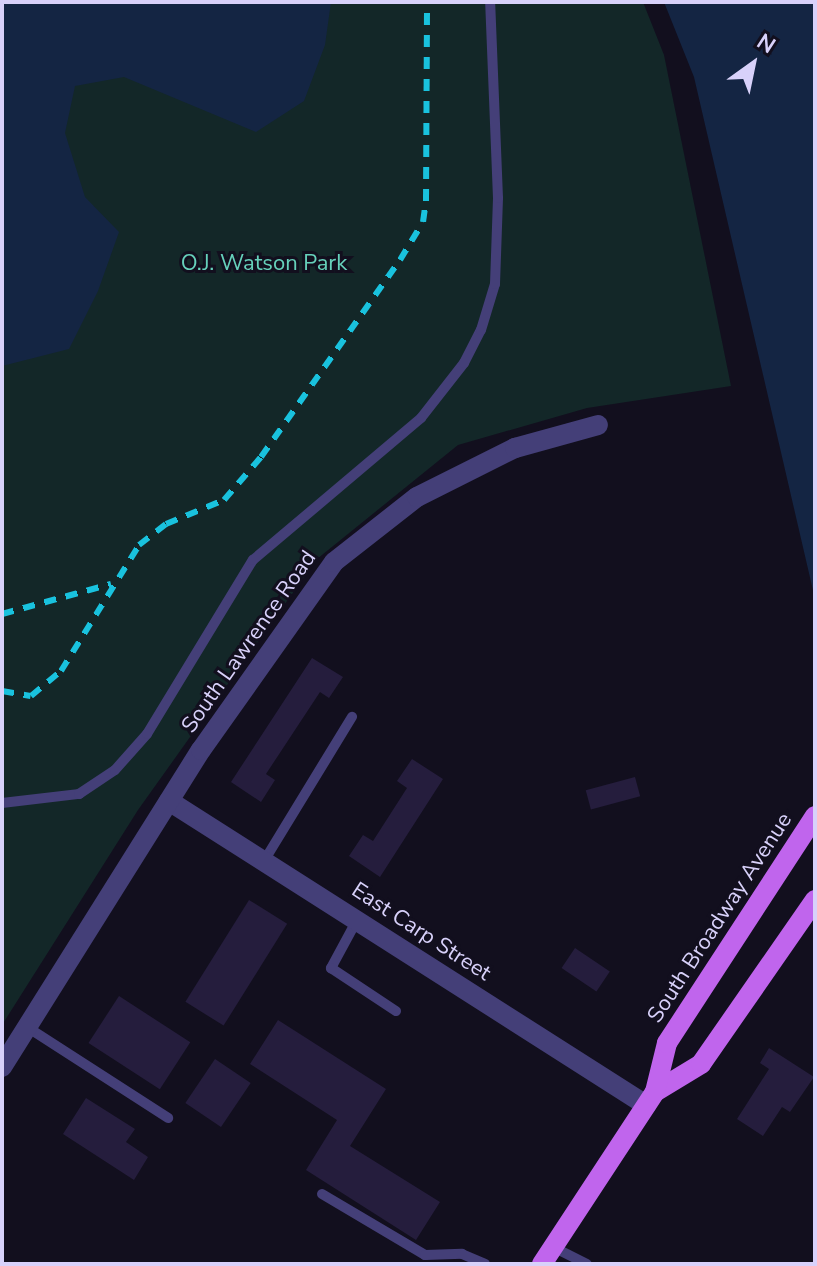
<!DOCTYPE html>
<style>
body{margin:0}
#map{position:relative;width:817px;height:1266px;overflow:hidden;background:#120f1e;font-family:"Nunito Sans",sans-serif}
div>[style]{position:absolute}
.green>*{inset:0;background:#132728}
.water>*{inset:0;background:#142543}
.building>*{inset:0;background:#251d3d;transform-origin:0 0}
.service>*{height:10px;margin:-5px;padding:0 5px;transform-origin:5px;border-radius:5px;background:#443f78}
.minor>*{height:20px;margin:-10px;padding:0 10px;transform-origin:10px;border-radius:10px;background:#443f78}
.primary>*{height:20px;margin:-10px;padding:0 10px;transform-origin:10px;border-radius:10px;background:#c065ed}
.rail>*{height:6px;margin-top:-3px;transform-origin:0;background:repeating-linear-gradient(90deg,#19c2de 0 12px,transparent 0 22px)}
span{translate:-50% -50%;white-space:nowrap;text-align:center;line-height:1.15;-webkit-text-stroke:6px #120f1e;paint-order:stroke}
.park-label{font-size:22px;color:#66d1bb}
.street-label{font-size:22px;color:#d8d1fa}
.frame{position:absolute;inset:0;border:4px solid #d8d1fa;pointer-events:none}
.north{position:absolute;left:713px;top:24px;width:80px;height:80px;-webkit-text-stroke:6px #120f1e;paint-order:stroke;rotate:33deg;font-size:22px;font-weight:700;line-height:32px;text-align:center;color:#d8d1fa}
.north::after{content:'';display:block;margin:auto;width:28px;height:36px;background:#d8d1fa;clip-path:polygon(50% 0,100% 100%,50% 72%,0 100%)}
</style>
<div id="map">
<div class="green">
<i style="clip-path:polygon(2px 2px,643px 2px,664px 55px,731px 386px,587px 408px,458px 445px,317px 559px,138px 810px,2px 1025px)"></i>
</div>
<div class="water">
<i style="clip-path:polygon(2px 2px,331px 2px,325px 45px,304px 101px,256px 132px,124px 77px,75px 86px,65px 133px,85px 197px,119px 232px,98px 291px,69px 349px,2px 366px)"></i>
<i style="clip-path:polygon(664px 2px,815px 2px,815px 599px,694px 77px)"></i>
</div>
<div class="building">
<i style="clip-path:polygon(312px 658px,343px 677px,329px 698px,320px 692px,266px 774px,275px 780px,261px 802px,231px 782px)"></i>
<i style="clip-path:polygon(412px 759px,443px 779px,380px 877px,349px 856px,363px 835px,373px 841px,407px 788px,397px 781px)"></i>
<i style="left:635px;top:777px;width:20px;height:51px;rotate:75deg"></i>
<i style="left:249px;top:900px;width:45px;height:120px;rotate:32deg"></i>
<i style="left:575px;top:948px;width:42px;height:24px;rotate:34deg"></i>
<i style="left:119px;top:996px;width:85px;height:56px;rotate:33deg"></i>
<i style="clip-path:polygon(278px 1020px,386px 1089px,350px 1146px,440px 1202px,416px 1240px,306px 1170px,337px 1120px,250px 1064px)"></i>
<i style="clip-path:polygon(769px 1048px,814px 1077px,790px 1112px,782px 1107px,763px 1136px,737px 1119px,769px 1069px,760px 1063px)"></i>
<i style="left:215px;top:1059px;width:43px;height:53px;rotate:34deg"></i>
<i style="clip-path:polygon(86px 1098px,135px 1129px,126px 1142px,148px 1157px,134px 1180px,63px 1134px)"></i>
</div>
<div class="service">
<i style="left:2px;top:803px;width:78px;rotate:-6.7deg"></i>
<i style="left:79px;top:794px;width:43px;rotate:-33.7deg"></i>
<i style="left:115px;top:770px;width:48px;rotate:-48.4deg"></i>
<i style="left:147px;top:734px;width:204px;rotate:-58.7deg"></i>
<i style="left:253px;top:560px;width:220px;rotate:-40.2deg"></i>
<i style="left:421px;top:418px;width:70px;rotate:-52deg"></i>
<i style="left:464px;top:363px;width:37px;rotate:-63deg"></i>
<i style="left:481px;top:330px;width:48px;rotate:-73.1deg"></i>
<i style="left:495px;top:284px;width:86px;rotate:-88deg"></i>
<i style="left:498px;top:198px;width:196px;rotate:-92.3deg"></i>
<i style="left:264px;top:861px;width:169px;rotate:-58.6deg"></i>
<i style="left:357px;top:920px;width:55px;rotate:118.4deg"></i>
<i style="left:331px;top:968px;width:78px;rotate:33.5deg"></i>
<i style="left:27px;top:1027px;width:168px;rotate:32.8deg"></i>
<i style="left:322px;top:1194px;width:120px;rotate:30.6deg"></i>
<i style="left:425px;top:1255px;width:37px;rotate:-2deg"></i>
<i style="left:462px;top:1254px;width:25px;rotate:23deg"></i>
<i style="left:551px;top:1246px;width:40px;rotate:26.6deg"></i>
</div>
<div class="minor">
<i style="left:169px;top:801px;width:566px;rotate:32.51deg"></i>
<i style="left:2px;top:1067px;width:374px;rotate:-57.9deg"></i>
<i style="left:201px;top:750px;width:230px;rotate:-54.7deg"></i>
<i style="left:334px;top:562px;width:105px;rotate:-38.1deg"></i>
<i style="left:417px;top:497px;width:110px;rotate:-26.6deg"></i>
<i style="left:515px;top:448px;width:86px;rotate:-15.5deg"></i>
</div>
<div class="primary">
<i style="left:655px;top:1092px;width:54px;rotate:-31.3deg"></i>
<i style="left:701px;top:1064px;width:200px;rotate:-55.2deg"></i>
<i style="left:542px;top:1264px;width:206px;rotate:-56.7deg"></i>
<i style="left:655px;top:1092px;width:50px;rotate:-76.2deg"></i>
<i style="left:667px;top:1043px;width:271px;rotate:-56.9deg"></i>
</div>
<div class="rail">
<i style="left:2px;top:614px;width:113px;rotate:-15.4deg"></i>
<i style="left:2px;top:691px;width:29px;rotate:10deg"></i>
<i style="left:31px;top:696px;width:39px;rotate:-40deg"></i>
<i style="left:61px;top:671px;width:148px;rotate:-58.2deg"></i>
<i style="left:139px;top:545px;width:34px;rotate:-38deg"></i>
<i style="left:166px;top:524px;width:63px;rotate:-22.5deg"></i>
<i style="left:224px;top:500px;width:57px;rotate:-49.3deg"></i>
<i style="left:261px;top:457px;width:241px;rotate:-54.8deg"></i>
<i style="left:400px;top:260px;width:44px;rotate:-58.8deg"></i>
<i style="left:423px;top:222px;width:21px;rotate:-82deg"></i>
<i style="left:426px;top:201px;width:199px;rotate:-89.7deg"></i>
</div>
<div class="park-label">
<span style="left:264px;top:264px">O.J. Watson Park</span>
</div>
<div class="street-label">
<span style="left:249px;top:642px;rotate:-55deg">South Lawrence Road</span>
<span style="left:720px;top:918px;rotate:-57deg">South Broadway Avenue</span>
<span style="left:421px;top:932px;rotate:33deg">East Carp Street</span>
</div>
<div class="frame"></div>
<div class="north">N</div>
</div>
